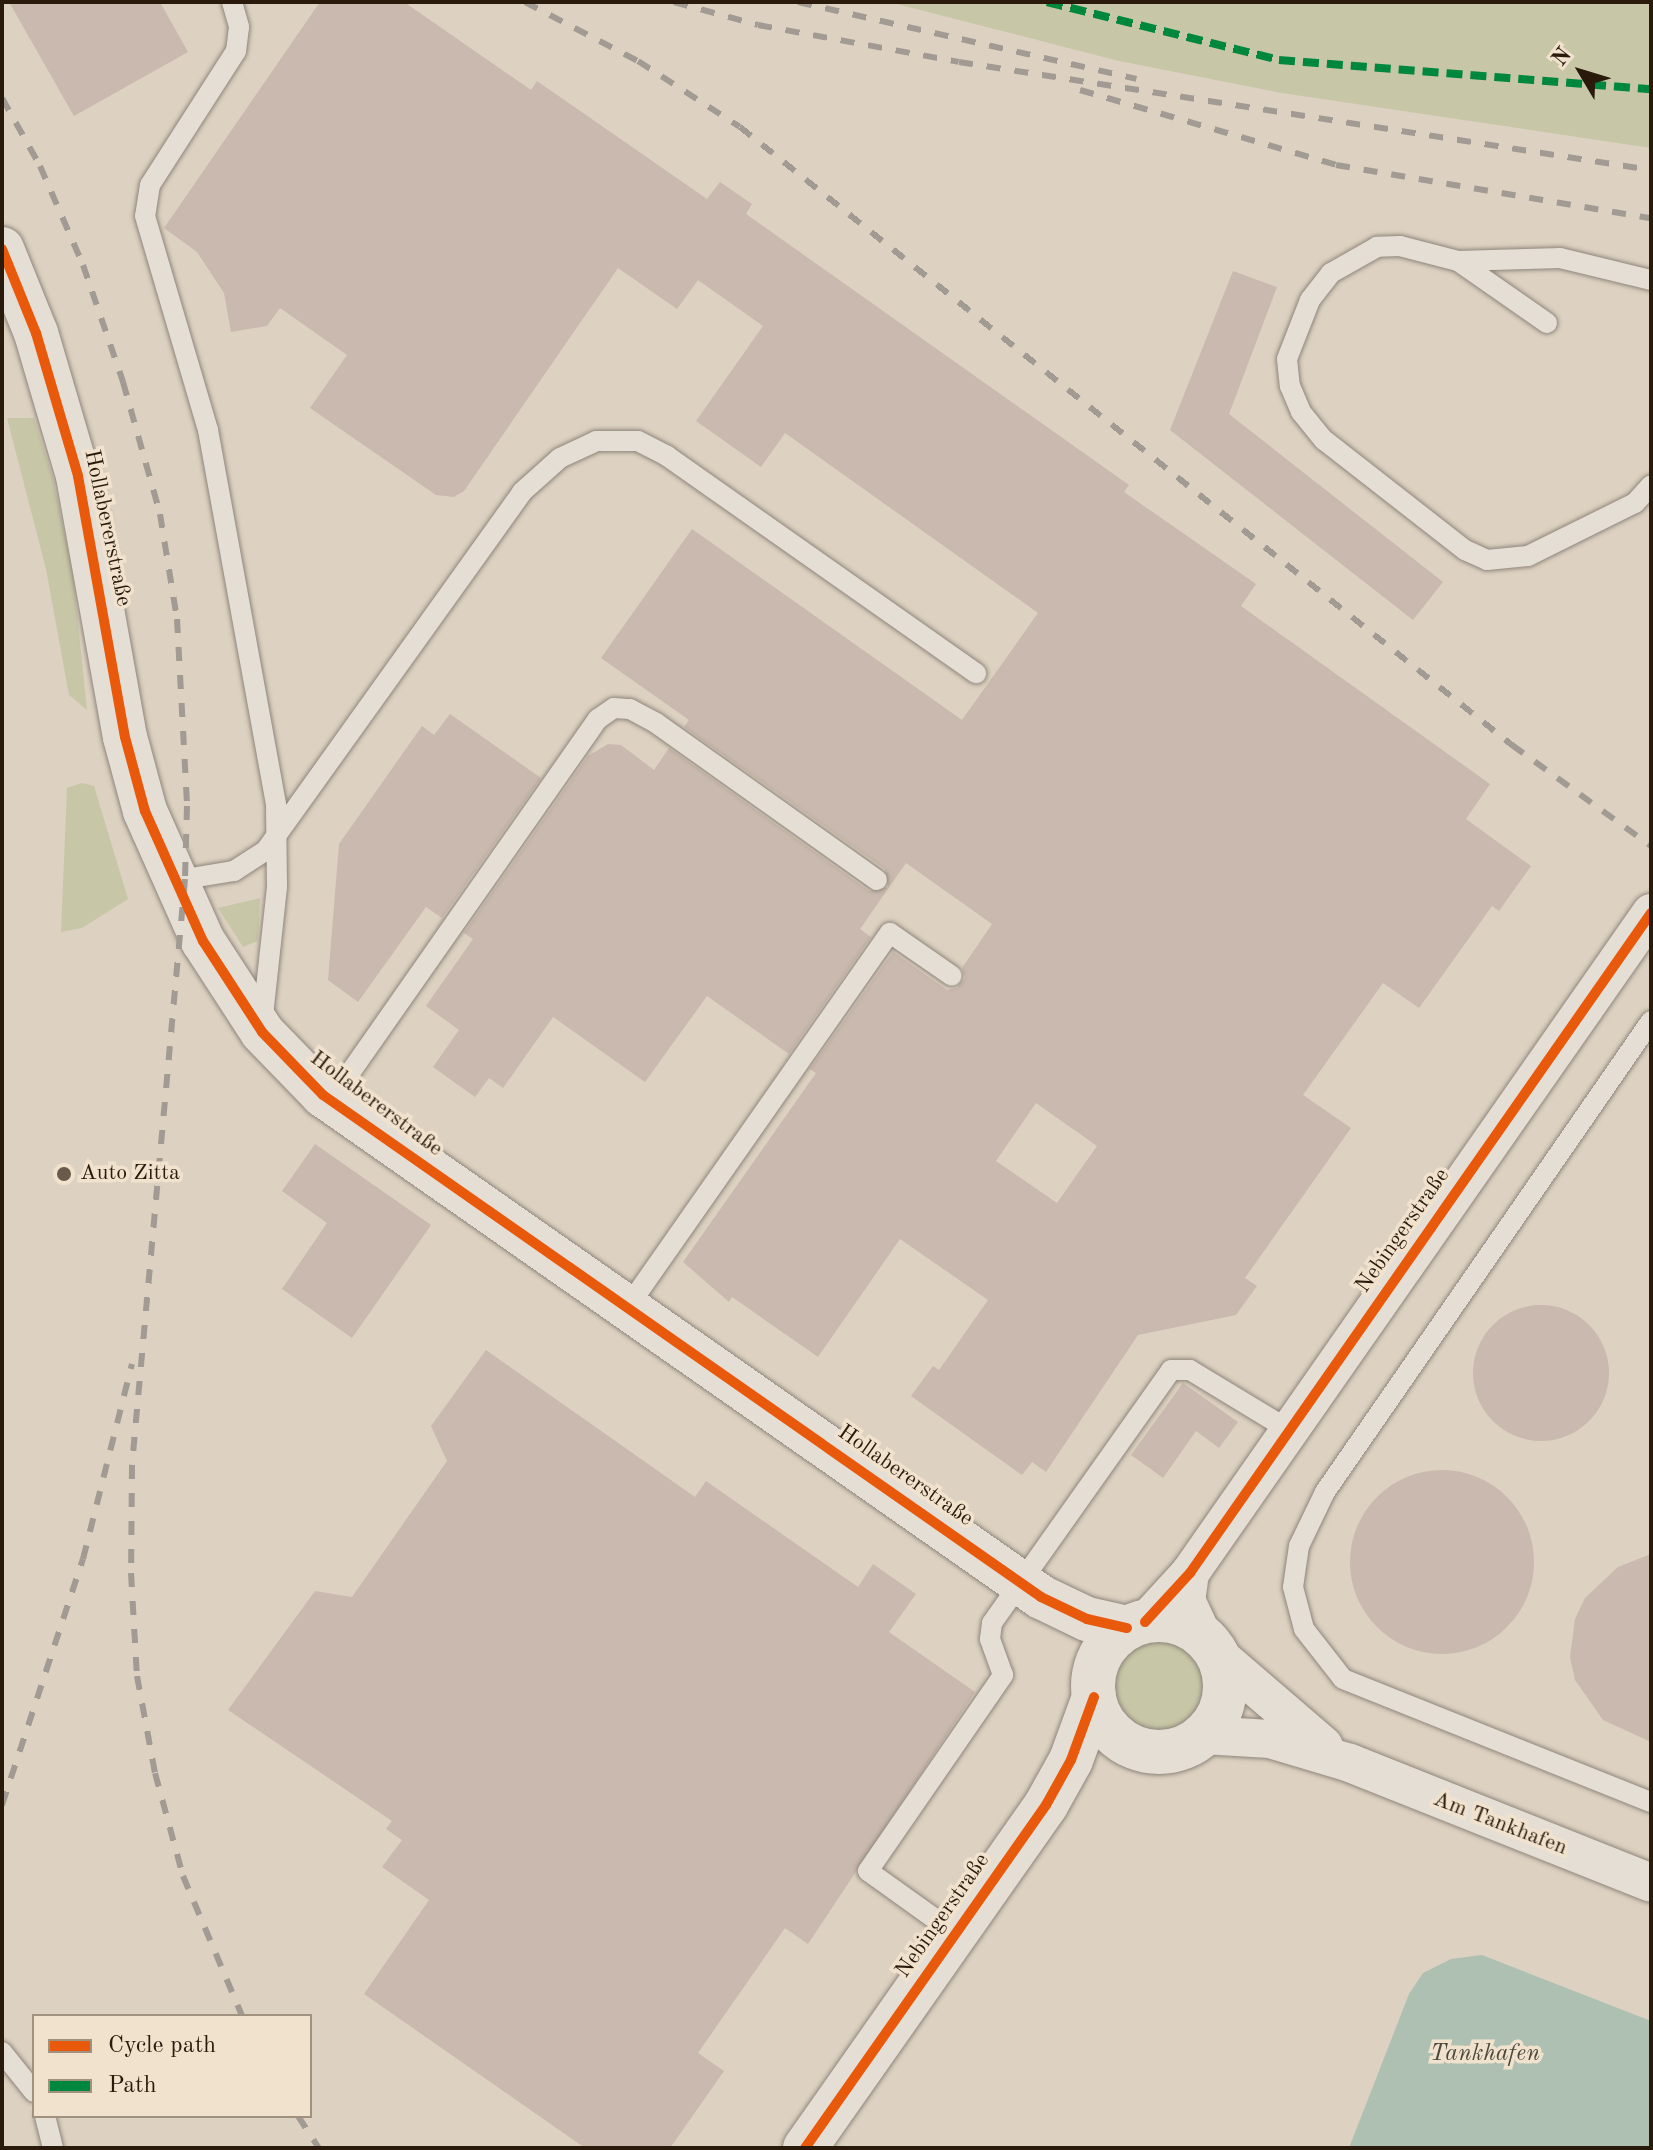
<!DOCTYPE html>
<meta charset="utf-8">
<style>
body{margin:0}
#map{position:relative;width:1653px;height:2150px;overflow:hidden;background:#ddd1c1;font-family:"Old Standard TT",serif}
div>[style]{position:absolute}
.green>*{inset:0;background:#c7c6a6}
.round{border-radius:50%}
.water>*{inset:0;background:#adc0b2}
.building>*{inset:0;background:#cab9ae}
.roads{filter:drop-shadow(0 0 2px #8e867b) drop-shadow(0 0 2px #8e867b)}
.service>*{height:20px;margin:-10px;padding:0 10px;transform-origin:10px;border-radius:10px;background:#e5ded5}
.minor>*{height:38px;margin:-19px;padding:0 19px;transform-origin:19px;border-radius:19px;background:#e5ded5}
.tertiary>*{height:44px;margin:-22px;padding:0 22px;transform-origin:22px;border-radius:22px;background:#e5ded5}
.tertiary>.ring{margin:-22px;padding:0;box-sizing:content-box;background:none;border:44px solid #e5ded5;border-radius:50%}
.rail>*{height:6px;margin-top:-3px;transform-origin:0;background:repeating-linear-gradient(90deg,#a19b93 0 14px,transparent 0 28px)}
.quiet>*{height:8px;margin-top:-4px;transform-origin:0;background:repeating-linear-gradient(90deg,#00873e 0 16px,transparent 0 24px)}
.cycleway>*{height:10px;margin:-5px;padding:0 5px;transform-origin:5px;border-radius:5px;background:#e8590c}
.dots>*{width:22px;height:22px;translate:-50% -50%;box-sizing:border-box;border:4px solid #f1e2ce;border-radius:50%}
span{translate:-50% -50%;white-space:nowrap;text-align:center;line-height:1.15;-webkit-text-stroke:7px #f1e2ce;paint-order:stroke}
.street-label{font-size:22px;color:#2a1a0c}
.poi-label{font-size:22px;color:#2a1a0c}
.left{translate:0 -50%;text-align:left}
.water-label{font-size:24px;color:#4b493c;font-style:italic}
.frame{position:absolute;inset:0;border:4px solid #2a1a0c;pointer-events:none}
.legend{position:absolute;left:32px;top:2014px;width:280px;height:104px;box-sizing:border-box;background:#f1e2ce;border:2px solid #a19280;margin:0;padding:10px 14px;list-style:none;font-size:24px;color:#2a1a0c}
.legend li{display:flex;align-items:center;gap:16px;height:40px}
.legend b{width:40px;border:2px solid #a19280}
.north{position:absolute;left:1541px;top:32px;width:80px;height:80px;-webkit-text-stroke:6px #f1e2ce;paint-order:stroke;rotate:308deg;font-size:22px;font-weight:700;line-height:32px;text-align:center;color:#2a1a0c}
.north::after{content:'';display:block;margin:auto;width:28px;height:36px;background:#2a1a0c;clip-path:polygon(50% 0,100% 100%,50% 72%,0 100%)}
</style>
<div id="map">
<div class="green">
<i style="clip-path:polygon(889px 2px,1651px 2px,1651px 148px,1282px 93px,1119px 61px)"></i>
<i style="clip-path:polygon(7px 418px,34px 418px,53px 478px,73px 575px,87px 710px,69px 695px,46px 569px)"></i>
<i style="clip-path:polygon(82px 783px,94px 786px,128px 899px,82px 928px,61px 932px,67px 788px)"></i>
<i style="clip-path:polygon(260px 898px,258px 941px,243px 947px,218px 908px)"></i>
<i class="round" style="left:1115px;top:1640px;width:90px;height:90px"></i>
</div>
<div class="water">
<i style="clip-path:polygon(1482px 1955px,1651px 2021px,1651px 2148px,1349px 2148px,1409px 1994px,1423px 1973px,1451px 1959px)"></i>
</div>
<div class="building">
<i style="clip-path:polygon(9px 2px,160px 2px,188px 52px,74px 116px)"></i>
<i style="clip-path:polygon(evenodd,320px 2px,404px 2px,531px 90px,537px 81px,707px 199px,720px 182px,752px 204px,746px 214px,1129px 485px,1124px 492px,1256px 584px,1241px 606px,1490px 784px,1466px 819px,1531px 866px,1499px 911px,1492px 906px,1419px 1008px,1383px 983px,1303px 1095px,1351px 1128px,1245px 1278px,1257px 1286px,1236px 1315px,1138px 1335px,1046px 1472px,1032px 1462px,1022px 1475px,911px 1396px,933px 1366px,939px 1370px,988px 1300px,900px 1239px,818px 1357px,732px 1297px,729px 1302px,683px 1262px,816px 1073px,810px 1069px,893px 952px,947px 990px,957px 988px,965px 978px,962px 968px,992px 924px,906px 863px,860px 929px,871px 937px,789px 1054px,707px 996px,645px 1082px,553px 1017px,503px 1088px,489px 1078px,475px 1097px,433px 1067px,459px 1030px,426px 1006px,473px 939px,464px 933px,588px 756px,608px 744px,621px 745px,654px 770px,669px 748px,869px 891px,888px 887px,885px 869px,684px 727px,689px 720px,601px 658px,692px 529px,962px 720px,1038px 613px,785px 433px,761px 467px,696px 421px,763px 326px,698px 280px,677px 309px,618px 268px,464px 491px,454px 497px,436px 495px,310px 408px,347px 355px,280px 308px,267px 326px,231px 332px,224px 293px,197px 252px,164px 228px,320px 2px,1036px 1103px,1097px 1146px,1057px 1203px,996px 1161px,1036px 1103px)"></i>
<i style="clip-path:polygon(1233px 271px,1277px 287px,1229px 414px,1443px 582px,1413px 620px,1170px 430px)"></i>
<i style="clip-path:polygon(450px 714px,541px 778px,442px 918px,426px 907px,358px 1002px,328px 980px,339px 844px,422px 726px,434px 735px)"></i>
<i style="clip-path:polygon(315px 1144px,431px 1225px,352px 1338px,282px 1289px,327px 1223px,282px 1191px)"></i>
<i class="round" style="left:1473px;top:1305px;width:136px;height:136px"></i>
<i style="clip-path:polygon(486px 1350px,695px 1497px,706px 1481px,858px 1587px,873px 1564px,916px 1594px,889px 1632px,975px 1692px,808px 1944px,785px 1928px,698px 2053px,724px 2071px,670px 2148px,585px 2148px,364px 1994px,429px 1900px,382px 1867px,402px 1840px,386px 1829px,392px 1821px,228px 1710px,315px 1591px,352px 1597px,447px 1461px,431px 1426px)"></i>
<i style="clip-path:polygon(1183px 1383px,1238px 1422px,1219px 1448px,1196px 1431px,1163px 1478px,1131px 1455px)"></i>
<i class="round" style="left:1350px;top:1470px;width:184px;height:184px"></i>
<i style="clip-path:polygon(1651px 1554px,1651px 1742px,1603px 1720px,1575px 1680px,1570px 1657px,1575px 1619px,1585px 1598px,1618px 1567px)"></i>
</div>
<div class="roads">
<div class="service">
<i style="left:232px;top:2px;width:26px;rotate:74deg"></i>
<i style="left:239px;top:27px;width:24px;rotate:97deg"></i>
<i style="left:236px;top:51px;width:159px;rotate:122.7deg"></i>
<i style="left:150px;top:185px;width:31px;rotate:99deg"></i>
<i style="left:145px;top:216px;width:223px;rotate:73.6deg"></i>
<i style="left:208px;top:430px;width:380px;rotate:79.7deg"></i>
<i style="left:276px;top:804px;width:83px;rotate:89.3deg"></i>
<i style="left:277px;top:887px;width:138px;rotate:96.2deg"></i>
<i style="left:1458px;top:261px;width:102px;rotate:-1.7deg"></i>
<i style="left:1560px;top:258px;width:94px;rotate:13.6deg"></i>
<i style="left:1547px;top:323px;width:108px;rotate:-145.1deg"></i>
<i style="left:1458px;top:261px;width:60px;rotate:-165.5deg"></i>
<i style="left:1400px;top:246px;width:23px;rotate:178deg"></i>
<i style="left:1377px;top:247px;width:53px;rotate:150.5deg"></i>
<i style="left:1331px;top:273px;width:34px;rotate:128deg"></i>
<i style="left:1310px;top:300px;width:63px;rotate:111.3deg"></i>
<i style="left:1287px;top:359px;width:27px;rotate:84deg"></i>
<i style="left:1290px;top:386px;width:28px;rotate:67deg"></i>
<i style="left:1301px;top:412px;width:36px;rotate:51deg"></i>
<i style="left:1324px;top:440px;width:179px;rotate:38deg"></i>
<i style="left:1465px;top:550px;width:24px;rotate:24deg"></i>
<i style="left:1487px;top:560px;width:41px;rotate:-5.6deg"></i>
<i style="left:1528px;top:556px;width:119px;rotate:-26.4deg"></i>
<i style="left:1635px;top:503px;width:24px;rotate:-48deg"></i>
<i style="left:173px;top:881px;width:62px;rotate:-9.3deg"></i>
<i style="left:234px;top:871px;width:38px;rotate:-33deg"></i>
<i style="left:266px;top:850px;width:440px;rotate:-54.4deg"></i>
<i style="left:522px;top:492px;width:51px;rotate:-41.8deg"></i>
<i style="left:560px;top:458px;width:40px;rotate:-25deg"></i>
<i style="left:596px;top:441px;width:42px"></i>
<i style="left:638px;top:441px;width:33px;rotate:27deg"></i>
<i style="left:667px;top:456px;width:378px;rotate:35.1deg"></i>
<i style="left:1651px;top:1021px;width:573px;rotate:124.69deg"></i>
<i style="left:1325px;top:1492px;width:60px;rotate:115.7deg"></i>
<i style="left:1299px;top:1546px;width:41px;rotate:98.3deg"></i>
<i style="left:1293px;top:1587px;width:43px;rotate:75.3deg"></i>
<i style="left:1304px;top:1629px;width:63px;rotate:52deg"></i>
<i style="left:1343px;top:1679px;width:332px;rotate:21.8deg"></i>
<i style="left:331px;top:1100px;width:465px;rotate:-55deg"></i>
<i style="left:598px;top:719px;width:19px;rotate:-35deg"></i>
<i style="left:614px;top:708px;width:16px;rotate:4deg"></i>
<i style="left:630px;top:709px;width:30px;rotate:28deg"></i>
<i style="left:656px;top:723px;width:271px;rotate:35.4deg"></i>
<i style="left:627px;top:1308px;width:458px;rotate:-55deg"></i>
<i style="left:890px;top:933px;width:75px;rotate:34.7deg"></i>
<i style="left:956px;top:1934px;width:108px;rotate:-144.4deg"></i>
<i style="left:868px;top:1871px;width:238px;rotate:-55.4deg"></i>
<i style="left:1003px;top:1675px;width:38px;rotate:-110deg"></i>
<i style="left:990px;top:1639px;width:16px;rotate:-83deg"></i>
<i style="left:992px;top:1623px;width:310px;rotate:-54.7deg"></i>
<i style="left:1171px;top:1370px;width:19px"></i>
<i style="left:1190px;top:1370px;width:116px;rotate:31.2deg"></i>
<i style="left:2px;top:2052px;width:51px;rotate:51.3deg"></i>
<i style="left:45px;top:2116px;width:33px;rotate:76deg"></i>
</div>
<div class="minor">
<i style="left:1190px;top:1573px;width:27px;rotate:98deg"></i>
<i style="left:1186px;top:1600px;width:40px;rotate:65deg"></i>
<i style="left:1145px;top:1622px;width:67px;rotate:-47.4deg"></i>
<i style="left:1190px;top:1573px;width:805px;rotate:-55.07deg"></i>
<i style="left:1217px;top:1654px;width:141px;rotate:40.7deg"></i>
<i style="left:1203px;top:1735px;width:67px;rotate:3.4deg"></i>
<i style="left:1270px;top:1739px;width:84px;rotate:16.7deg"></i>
<i style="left:1350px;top:1763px;width:324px;rotate:21.7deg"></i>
</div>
<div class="tertiary">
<i style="left:2px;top:249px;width:91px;rotate:68deg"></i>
<i style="left:36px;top:333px;width:149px;rotate:73.6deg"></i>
<i style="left:78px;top:476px;width:265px;rotate:79.8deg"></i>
<i style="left:125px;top:737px;width:77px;rotate:74.9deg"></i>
<i style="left:145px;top:811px;width:142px;rotate:66deg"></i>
<i style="left:203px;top:941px;width:108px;rotate:57deg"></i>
<i style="left:262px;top:1032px;width:88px;rotate:45.9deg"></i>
<i style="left:323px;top:1095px;width:876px;rotate:34.96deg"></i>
<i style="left:1041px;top:1597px;width:51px;rotate:25.6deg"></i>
<i style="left:1087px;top:1619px;width:41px;rotate:12.7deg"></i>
<i class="ring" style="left:1093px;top:1620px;width:88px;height:88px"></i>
<i style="left:805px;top:2148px;width:419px;rotate:-54.9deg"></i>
<i style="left:1046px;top:1805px;width:51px;rotate:-60.9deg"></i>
<i style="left:1071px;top:1760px;width:67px;rotate:-69.9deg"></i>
</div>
</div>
<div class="rail">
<i style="left:525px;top:2px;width:127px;rotate:27.6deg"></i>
<i style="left:638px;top:61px;width:121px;rotate:32.9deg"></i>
<i style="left:740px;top:127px;width:989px;rotate:38.68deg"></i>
<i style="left:1512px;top:745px;width:172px;rotate:36deg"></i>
<i style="left:674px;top:2px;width:87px;rotate:15.3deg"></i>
<i style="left:758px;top:25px;width:204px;rotate:10.4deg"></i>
<i style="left:959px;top:62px;width:700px;rotate:8.87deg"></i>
<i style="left:798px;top:2px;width:347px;rotate:12.8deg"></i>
<i style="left:1080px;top:90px;width:267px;rotate:16.3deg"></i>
<i style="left:1336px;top:165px;width:319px;rotate:9.6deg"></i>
<i style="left:2px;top:98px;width:78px;rotate:60.8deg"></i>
<i style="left:40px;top:166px;width:108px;rotate:66.5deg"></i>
<i style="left:83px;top:265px;width:124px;rotate:71.1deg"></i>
<i style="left:123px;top:382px;width:137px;rotate:74.3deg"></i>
<i style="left:160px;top:514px;width:106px;rotate:80.8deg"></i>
<i style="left:177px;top:619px;width:187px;rotate:86.9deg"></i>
<i style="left:187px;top:806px;width:73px;rotate:91.6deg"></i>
<i style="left:185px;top:879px;width:588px;rotate:95.17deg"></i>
<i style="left:132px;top:1465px;width:108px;rotate:90.5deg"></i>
<i style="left:131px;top:1573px;width:103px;rotate:86.7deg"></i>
<i style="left:137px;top:1676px;width:99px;rotate:79.5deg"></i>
<i style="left:155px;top:1773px;width:107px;rotate:74.8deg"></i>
<i style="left:183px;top:1876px;width:152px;rotate:67.1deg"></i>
<i style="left:2px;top:1805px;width:259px;rotate:-71.8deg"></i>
<i style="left:83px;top:1559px;width:201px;rotate:-75.9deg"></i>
<i style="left:298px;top:2116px;width:38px;rotate:57deg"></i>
</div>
<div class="quiet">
<i style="left:1047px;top:2px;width:239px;rotate:14deg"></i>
<i style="left:1279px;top:60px;width:373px;rotate:4.5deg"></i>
</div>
<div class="cycleway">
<i style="left:2px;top:249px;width:91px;rotate:68deg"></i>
<i style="left:36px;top:333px;width:149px;rotate:73.6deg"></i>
<i style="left:78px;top:476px;width:265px;rotate:79.8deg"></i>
<i style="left:125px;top:737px;width:77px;rotate:74.9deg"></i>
<i style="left:145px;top:811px;width:142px;rotate:66deg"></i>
<i style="left:203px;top:941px;width:108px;rotate:57deg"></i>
<i style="left:262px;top:1032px;width:88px;rotate:45.9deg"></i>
<i style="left:323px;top:1095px;width:876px;rotate:34.96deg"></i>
<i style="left:1041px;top:1597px;width:51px;rotate:25.6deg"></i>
<i style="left:1087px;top:1619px;width:41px;rotate:12.7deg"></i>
<i style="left:1145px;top:1622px;width:67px;rotate:-47.4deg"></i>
<i style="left:1190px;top:1573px;width:805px;rotate:-55.07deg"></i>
<i style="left:805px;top:2148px;width:419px;rotate:-54.9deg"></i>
<i style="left:1046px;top:1805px;width:51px;rotate:-60.9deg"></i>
<i style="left:1071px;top:1760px;width:67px;rotate:-69.9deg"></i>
</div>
<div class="dots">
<i style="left:64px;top:1174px;background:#695a4b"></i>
</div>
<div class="street-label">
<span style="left:107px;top:528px;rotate:78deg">Hollabererstraße</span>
<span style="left:376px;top:1104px;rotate:37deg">Hollabererstraße</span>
<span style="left:1403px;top:1231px;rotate:-55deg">Nebingerstraße</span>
<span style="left:905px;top:1476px;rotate:35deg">Hollabererstraße</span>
<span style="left:1500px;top:1824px;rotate:21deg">Am Tankhafen</span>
<span style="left:943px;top:1916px;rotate:-55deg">Nebingerstraße</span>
</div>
<div class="poi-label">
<span class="left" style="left:80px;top:1174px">Auto Zitta</span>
</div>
<div class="water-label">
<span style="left:1485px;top:2055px">Tankhafen</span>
</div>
<div class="frame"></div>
<ul class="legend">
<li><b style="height:10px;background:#e8590c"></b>Cycle path</li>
<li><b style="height:10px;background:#00873e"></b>Path</li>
</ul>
<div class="north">N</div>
</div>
